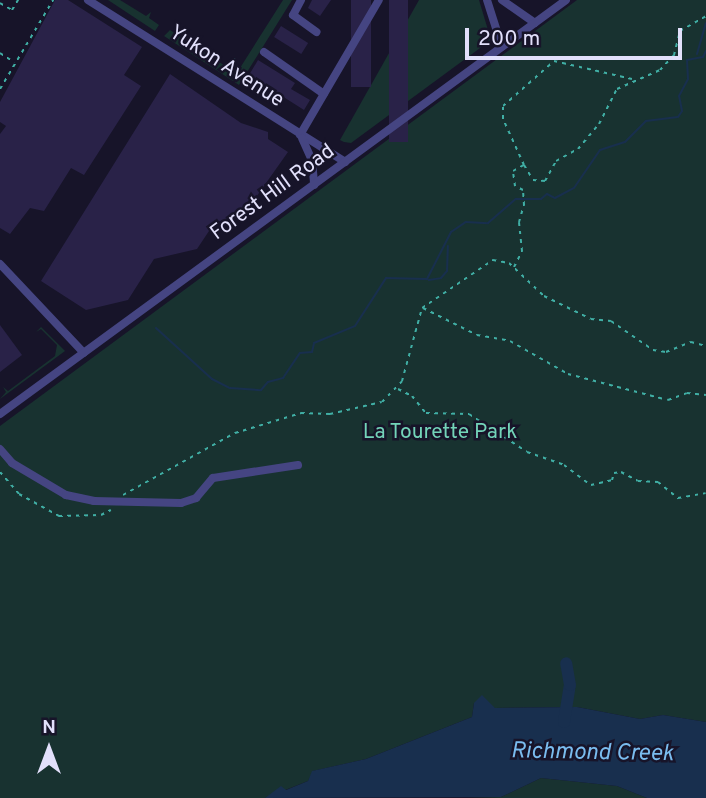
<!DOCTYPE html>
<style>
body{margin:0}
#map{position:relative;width:706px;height:798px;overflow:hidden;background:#171429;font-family:Overpass,sans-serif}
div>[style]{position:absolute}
.green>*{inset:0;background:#183230}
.water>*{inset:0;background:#182f4e}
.stream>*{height:2px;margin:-1px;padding:0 1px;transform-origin:1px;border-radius:1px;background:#182f4e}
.river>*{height:12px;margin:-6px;padding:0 6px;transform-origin:6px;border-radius:6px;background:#182f4e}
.building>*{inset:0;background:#292248;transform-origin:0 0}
.path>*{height:2px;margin-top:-1px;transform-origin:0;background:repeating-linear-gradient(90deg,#40afa5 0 3.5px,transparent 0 8.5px)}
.minor>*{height:8px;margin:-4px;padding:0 4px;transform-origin:4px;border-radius:4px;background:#454582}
span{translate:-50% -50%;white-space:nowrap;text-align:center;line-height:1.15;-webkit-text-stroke:5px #171429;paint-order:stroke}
.street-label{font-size:21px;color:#e2e0fb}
.park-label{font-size:21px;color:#73d4b9}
.water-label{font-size:23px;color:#7abcef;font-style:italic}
.north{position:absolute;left:14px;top:714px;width:70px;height:70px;-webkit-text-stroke:5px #171429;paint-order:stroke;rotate:0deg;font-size:19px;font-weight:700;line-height:28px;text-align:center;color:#e2e0fb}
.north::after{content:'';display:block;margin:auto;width:24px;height:32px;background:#e2e0fb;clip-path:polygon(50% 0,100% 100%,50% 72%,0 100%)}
.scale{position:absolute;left:465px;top:28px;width:217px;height:32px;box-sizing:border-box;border:4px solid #e2e0fb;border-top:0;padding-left:9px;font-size:21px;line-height:24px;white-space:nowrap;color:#e2e0fb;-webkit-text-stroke:5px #171429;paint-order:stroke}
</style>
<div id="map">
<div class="green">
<i style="clip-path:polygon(108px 0,120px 0,146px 16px,151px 12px,149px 18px,159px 25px,155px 31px)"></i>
<i style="clip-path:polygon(283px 0,292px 0,239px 85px,164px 36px,170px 30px,233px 71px,240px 68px)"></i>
<i style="clip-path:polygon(419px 0,479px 0,491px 40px,351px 143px,344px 142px,340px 140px)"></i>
<i style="clip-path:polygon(577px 0,706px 0,706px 722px,663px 715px,640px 719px,577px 707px,495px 708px,474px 703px,472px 717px,366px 759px,313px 771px,308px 781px,265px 798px,0 798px,0 426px)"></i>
<i style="clip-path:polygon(41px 327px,65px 351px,0 399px,6px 392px,3px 387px,8px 391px,55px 356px,57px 345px,41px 329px,36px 332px)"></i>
<i style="clip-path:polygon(541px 778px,617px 786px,647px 798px,467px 798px,501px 797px)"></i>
</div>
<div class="water">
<i style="clip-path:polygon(482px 695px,495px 708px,577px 707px,640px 719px,663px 715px,706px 722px,706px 798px,647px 798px,617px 786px,541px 778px,501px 797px,265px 798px,281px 786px,286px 790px,308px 781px,312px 771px,366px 759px,472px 717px,474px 703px)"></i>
</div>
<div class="stream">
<i style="left:697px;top:54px;width:32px;rotate:-74deg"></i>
<i style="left:429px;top:280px;width:12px;rotate:-9deg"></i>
<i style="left:441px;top:278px;width:9px;rotate:-49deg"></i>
<i style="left:447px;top:271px;width:25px;rotate:-88deg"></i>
<i style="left:156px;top:328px;width:76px;rotate:42.3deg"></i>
<i style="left:212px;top:379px;width:20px;rotate:27deg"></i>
<i style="left:230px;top:388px;width:31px;rotate:4deg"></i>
<i style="left:261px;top:390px;width:11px;rotate:-49deg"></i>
<i style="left:268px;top:382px;width:16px;rotate:-15deg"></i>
<i style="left:283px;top:378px;width:30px;rotate:-56deg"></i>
<i style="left:300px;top:353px;width:12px;rotate:-5deg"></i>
<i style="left:312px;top:352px;width:9px;rotate:-77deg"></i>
<i style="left:314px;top:343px;width:44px;rotate:-22.5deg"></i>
<i style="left:355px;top:326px;width:57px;rotate:-57.1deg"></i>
<i style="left:386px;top:278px;width:41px;rotate:1.4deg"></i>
<i style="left:427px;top:279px;width:53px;rotate:-62.9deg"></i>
<i style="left:451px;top:232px;width:18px;rotate:-34deg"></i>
<i style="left:466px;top:222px;width:22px;rotate:3deg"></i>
<i style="left:488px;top:223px;width:37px;rotate:-41deg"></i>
<i style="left:516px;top:199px;width:25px"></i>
<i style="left:541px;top:199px;width:8px;rotate:-40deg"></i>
<i style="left:547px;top:194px;width:9px;rotate:27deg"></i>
<i style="left:555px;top:198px;width:21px;rotate:-28deg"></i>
<i style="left:574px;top:188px;width:46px;rotate:-55.6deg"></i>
<i style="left:600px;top:150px;width:26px;rotate:-18deg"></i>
<i style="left:625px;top:142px;width:30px;rotate:-45deg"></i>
<i style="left:646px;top:121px;width:32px;rotate:-7deg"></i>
<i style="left:678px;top:117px;width:7px;rotate:-56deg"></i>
<i style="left:682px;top:111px;width:15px;rotate:-101deg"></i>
<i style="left:679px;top:96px;width:19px;rotate:-62deg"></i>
<i style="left:688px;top:79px;width:19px;rotate:-93deg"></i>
<i style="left:687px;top:60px;width:16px;rotate:-11deg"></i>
<i style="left:703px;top:57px;width:7px;rotate:-63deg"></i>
</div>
<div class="river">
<i style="left:564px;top:722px;width:37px;rotate:-81deg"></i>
<i style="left:570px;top:685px;width:22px;rotate:-100deg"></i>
</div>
<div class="building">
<i style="clip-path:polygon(55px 0,68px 0,142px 47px,124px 75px,141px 86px,84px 175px,71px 168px,44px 211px,30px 208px,10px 234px,0 228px,0 134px,6px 126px,0 122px,0 102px)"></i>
<i style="clip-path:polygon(312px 0,331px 0,320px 16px,308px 8px)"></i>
<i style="left:351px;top:0;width:20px;height:87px"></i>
<i style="left:389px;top:0;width:19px;height:142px"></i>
<i style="left:281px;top:26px;width:32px;height:13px;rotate:32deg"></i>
<i style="clip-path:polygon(258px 60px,295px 83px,291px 89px,310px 100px,304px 110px,249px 75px)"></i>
<i style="clip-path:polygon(170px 74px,241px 123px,268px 132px,268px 139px,288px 152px,242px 217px,215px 222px,197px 249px,154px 259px,128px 300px,86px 310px,41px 281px)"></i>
<i style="clip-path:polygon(0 325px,22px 355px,0 372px)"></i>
</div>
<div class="path">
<i style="left:0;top:3px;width:14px;rotate:30deg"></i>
<i style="left:12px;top:10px;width:12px;rotate:-59deg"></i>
<i style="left:0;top:53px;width:17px;rotate:33deg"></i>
<i style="left:234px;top:58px;width:17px;rotate:83deg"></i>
<i style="left:236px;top:75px;width:8px;rotate:40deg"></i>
<i style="left:0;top:89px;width:104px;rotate:-59.2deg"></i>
<i style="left:524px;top:165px;width:51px;rotate:-114.5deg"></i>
<i style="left:503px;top:119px;width:13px;rotate:-90deg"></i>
<i style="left:503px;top:106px;width:68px;rotate:-41.4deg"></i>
<i style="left:554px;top:61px;width:80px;rotate:13deg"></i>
<i style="left:514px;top:267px;width:18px;rotate:-63deg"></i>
<i style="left:522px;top:251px;width:29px;rotate:-96deg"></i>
<i style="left:519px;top:222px;width:18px;rotate:-74deg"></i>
<i style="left:524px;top:205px;width:15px;rotate:-94deg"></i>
<i style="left:523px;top:190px;width:9px;rotate:-153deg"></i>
<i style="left:515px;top:186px;width:15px;rotate:-98deg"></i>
<i style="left:513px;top:171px;width:13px;rotate:-29deg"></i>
<i style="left:524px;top:165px;width:17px;rotate:59deg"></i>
<i style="left:533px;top:180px;width:12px;rotate:5deg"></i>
<i style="left:545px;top:181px;width:23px;rotate:-61deg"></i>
<i style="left:556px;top:161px;width:25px;rotate:-29deg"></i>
<i style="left:578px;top:149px;width:33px;rotate:-50deg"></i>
<i style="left:599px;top:124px;width:39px;rotate:-63deg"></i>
<i style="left:617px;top:89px;width:47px;rotate:-23.8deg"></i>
<i style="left:660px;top:70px;width:21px;rotate:-47deg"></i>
<i style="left:674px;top:55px;width:25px;rotate:-76deg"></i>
<i style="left:680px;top:31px;width:30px;rotate:-30deg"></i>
<i style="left:423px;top:308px;width:60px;rotate:26.6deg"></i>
<i style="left:477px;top:335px;width:34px;rotate:10deg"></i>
<i style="left:510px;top:341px;width:67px;rotate:29.6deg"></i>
<i style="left:568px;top:374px;width:103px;rotate:14.6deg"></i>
<i style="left:668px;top:400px;width:20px;rotate:-20deg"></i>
<i style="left:687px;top:393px;width:19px;rotate:6deg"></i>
<i style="left:398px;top:389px;width:16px;rotate:27deg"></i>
<i style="left:412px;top:396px;width:22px;rotate:51deg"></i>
<i style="left:426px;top:413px;width:43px;rotate:1.3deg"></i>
<i style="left:469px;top:414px;width:69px;rotate:33.2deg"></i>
<i style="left:527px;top:452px;width:39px;rotate:19deg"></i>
<i style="left:564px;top:465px;width:34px;rotate:37deg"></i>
<i style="left:591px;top:485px;width:22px;rotate:-13deg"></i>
<i style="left:612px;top:480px;width:7px;rotate:-74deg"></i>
<i style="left:614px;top:473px;width:7px;rotate:-8deg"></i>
<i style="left:621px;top:472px;width:19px;rotate:28deg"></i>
<i style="left:638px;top:481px;width:20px;rotate:3deg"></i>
<i style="left:658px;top:482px;width:26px;rotate:39deg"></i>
<i style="left:678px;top:498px;width:28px;rotate:-10deg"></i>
<i style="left:0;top:472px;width:29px;rotate:49deg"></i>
<i style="left:19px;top:494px;width:46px;rotate:28.8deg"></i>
<i style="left:59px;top:516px;width:42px;rotate:-1.4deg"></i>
<i style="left:101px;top:515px;width:11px;rotate:-27deg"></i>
<i style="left:123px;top:495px;width:128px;rotate:-29deg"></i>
<i style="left:235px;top:433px;width:69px;rotate:-16.9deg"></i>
<i style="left:301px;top:413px;width:29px;rotate:2deg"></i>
<i style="left:330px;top:414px;width:53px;rotate:-13deg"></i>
<i style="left:382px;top:402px;width:29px;rotate:-46deg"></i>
<i style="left:402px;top:381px;width:76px;rotate:-74.7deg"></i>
<i style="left:422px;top:308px;width:86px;rotate:-34.1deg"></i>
<i style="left:493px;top:260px;width:16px;rotate:11deg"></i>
<i style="left:509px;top:263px;width:48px;rotate:43.3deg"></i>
<i style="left:544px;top:296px;width:52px;rotate:26.1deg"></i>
<i style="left:591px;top:319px;width:20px;rotate:6deg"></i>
<i style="left:611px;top:321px;width:51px;rotate:34.6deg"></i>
<i style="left:653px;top:350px;width:13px;rotate:9deg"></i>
<i style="left:666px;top:352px;width:27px;rotate:-22deg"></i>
<i style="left:691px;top:342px;width:16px;rotate:15deg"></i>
</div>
<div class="minor">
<i style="left:88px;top:0;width:304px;rotate:32.2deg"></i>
<i style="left:301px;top:0;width:17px;rotate:118deg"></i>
<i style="left:293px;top:15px;width:29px;rotate:36deg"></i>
<i style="left:487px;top:0;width:49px;rotate:72.3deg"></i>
<i style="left:502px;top:0;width:40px;rotate:34.9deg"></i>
<i style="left:264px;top:52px;width:73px;rotate:35deg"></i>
<i style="left:300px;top:135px;width:156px;rotate:-59.7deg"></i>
<i style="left:302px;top:138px;width:24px;rotate:66deg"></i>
<i style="left:312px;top:160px;width:25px;rotate:85deg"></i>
<i style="left:0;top:264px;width:122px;rotate:46.7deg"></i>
<i style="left:0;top:414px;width:701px;rotate:-36.18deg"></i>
<i style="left:0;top:449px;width:18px;rotate:49deg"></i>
<i style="left:12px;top:463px;width:63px;rotate:30.7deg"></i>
<i style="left:66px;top:495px;width:29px;rotate:12deg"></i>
<i style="left:94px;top:501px;width:87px;rotate:1.3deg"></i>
<i style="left:181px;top:503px;width:16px;rotate:-18deg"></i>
<i style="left:196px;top:498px;width:26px;rotate:-50deg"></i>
<i style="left:213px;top:478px;width:86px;rotate:-8.7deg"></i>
</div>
<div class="street-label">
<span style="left:226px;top:67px;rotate:33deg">Yukon Avenue</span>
<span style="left:273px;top:193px;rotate:-36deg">Forest Hill Road</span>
</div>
<div class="park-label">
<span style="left:440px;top:433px">La Tourette Park</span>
</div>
<div class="water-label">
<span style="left:592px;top:754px;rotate:1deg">Richmond Creek</span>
</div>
<div class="north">N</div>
<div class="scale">200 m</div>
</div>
